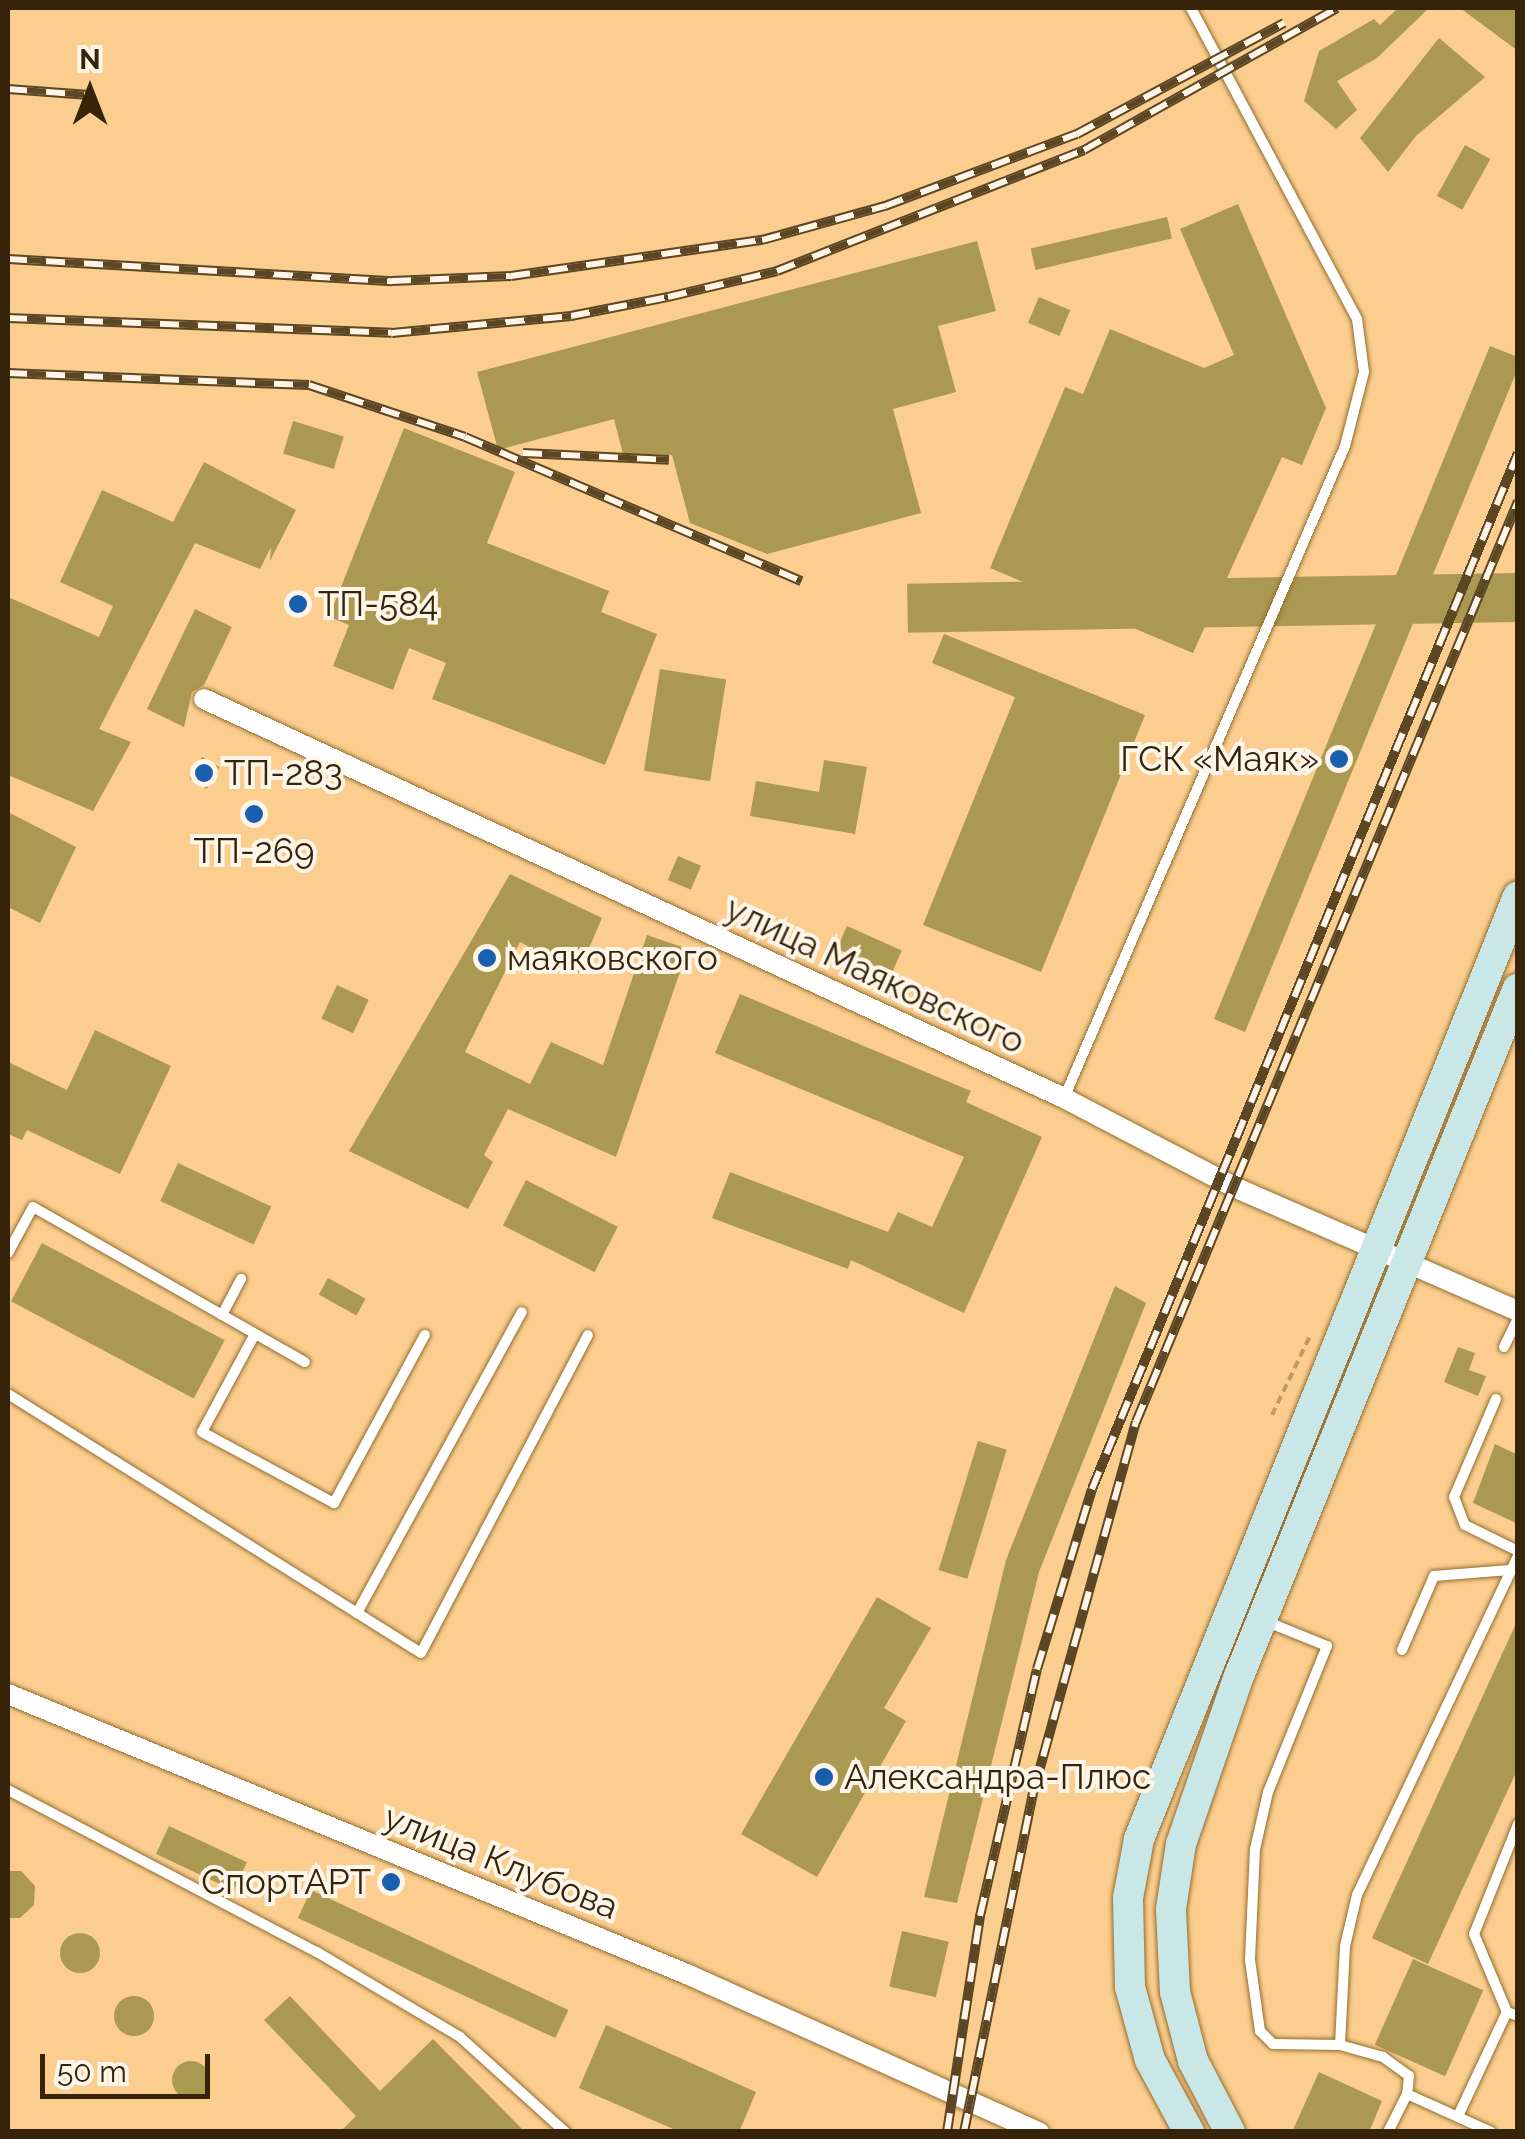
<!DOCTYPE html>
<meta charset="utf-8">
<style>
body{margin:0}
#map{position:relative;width:1525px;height:2139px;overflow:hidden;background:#fbce8f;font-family:Raleway,sans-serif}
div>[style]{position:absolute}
.building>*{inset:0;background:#ac9951;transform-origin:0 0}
.round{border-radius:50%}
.path>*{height:4px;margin-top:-2px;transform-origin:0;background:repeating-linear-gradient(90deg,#bf9b67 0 8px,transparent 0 13px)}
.roads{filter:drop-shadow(0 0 2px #956d2e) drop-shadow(0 0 2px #956d2e)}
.service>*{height:10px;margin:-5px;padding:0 5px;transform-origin:5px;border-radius:5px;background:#fff}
.minor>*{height:20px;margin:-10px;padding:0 10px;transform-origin:10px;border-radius:10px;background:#fff}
.secondary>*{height:30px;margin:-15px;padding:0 15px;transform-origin:15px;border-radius:15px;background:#c9e7e7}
.rail>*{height:10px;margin-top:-5px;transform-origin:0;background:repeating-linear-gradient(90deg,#fff5e9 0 19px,#5c4624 0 38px);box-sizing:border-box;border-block:2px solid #5c4624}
.dots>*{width:28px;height:28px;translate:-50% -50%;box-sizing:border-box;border:5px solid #fff5e9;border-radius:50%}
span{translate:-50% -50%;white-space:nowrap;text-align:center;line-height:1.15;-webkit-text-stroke:8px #fff5e9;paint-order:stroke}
.poi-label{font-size:35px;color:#35240a}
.left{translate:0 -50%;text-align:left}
.right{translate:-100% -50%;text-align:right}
.street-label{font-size:35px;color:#35240a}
.frame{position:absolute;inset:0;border:10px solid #35240a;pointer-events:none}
.north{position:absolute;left:40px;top:40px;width:100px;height:100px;-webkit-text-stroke:8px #fff5e9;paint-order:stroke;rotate:0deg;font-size:28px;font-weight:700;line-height:40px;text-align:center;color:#35240a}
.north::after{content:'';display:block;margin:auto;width:35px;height:45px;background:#35240a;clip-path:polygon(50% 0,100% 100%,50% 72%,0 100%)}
.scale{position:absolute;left:40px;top:2054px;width:170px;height:45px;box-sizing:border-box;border:5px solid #35240a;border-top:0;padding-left:12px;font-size:30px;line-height:35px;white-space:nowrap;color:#35240a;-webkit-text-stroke:8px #fff5e9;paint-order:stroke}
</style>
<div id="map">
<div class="building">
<i style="clip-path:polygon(1398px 8px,1429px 8px,1377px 58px,1337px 81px,1357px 110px,1336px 129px,1304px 101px,1319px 51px,1374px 19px,1380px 25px)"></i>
<i style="clip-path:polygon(1460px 8px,1518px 8px,1518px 51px)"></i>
<i style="clip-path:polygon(1439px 38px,1485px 77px,1416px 136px,1388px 172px,1360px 138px)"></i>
<i style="left:1465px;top:145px;width:29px;height:58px;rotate:29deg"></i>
<i style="clip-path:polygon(1238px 204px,1326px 408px,1302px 465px,1282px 457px,1193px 653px,990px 568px,1065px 387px,1083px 394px,1110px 329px,1204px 368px,1234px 355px,1180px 229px)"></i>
<i style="left:1167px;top:217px;width:22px;height:140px;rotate:77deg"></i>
<i style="clip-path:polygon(977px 241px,996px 311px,938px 326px,956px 392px,893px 409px,921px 513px,767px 554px,690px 523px,672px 455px,623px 454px,614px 419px,498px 450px,477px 372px)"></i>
<i style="left:1039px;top:297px;width:34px;height:28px;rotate:23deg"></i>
<i style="clip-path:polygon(1490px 346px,1518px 357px,1518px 368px,1245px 1032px,1214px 1019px)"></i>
<i style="left:293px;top:421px;width:53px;height:34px;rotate:17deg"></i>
<i style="clip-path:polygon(404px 428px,515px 472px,487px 543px,609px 591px,601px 612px,657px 634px,605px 765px,432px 699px,446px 663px,409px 648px,393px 690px,333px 666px,349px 625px,329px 617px)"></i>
<i style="clip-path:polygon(204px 462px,296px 510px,270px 561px,271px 547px,260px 569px,195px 543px,99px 729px,131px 742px,93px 811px,8px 775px,8px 597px,99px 637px,113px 606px,60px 582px,102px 490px,173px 522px)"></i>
<i style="left:1517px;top:573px;width:49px;height:610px;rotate:89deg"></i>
<i style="clip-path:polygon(195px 609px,232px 627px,204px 685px,192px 692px,184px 727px,147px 709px)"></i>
<i style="clip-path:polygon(944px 634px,1145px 715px,1041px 972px,923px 925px,1015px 697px,932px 663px)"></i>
<i style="left:660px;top:669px;width:67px;height:103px;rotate:9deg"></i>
<i style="left:202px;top:757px;width:20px;height:25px;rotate:30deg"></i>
<i style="clip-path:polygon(824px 760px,867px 767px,855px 834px,750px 816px,756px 781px,819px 792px)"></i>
<i style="clip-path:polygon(8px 812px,76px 847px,40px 923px,8px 907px)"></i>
<i style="left:678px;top:856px;width:25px;height:26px;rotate:23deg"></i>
<i style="clip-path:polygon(510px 874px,602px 918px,578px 974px,520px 942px,465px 1052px,530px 1084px,551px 1042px,603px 1065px,647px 935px,688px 949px,616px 1157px,508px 1109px,484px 1155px,493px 1162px,468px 1209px,349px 1151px)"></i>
<i style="left:847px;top:926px;width:60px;height:25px;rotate:24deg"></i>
<i style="left:337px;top:985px;width:35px;height:37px;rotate:25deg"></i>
<i style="clip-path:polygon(740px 994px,971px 1091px,966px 1102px,1042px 1137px,964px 1313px,851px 1260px,848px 1269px,712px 1218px,730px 1172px,888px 1232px,898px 1212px,932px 1227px,964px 1157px,715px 1053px)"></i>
<i style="clip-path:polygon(95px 1030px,171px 1066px,120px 1174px,27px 1130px,22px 1140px,8px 1134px,8px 1062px,67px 1090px)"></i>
<i style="left:178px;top:1163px;width:103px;height:42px;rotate:25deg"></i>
<i style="left:526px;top:1180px;width:103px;height:51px;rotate:27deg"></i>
<i style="left:42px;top:1243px;width:207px;height:66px;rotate:28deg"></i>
<i style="left:328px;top:1278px;width:43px;height:19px;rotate:29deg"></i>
<i style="clip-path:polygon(1115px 1286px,1146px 1303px,1039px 1572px,957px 1903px,924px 1897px,1006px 1560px)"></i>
<i style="clip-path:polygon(1458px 1347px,1475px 1353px,1469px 1370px,1486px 1376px,1478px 1396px,1444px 1382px)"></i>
<i style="left:978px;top:1441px;width:30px;height:135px;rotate:17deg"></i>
<i style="clip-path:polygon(1495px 1444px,1518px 1455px,1518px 1524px,1473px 1503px)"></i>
<i style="clip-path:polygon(877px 1597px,931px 1628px,884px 1708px,906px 1721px,817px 1877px,741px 1834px)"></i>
<i style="clip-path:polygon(1518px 1619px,1518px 1768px,1428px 1964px,1372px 1938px)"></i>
<i style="left:169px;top:1826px;width:86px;height:31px;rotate:25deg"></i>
<i style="clip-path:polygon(8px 1871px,21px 1871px,35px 1886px,34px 1905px,20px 1918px,8px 1918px)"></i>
<i style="left:311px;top:1890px;width:284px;height:31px;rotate:25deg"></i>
<i style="left:902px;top:1931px;width:48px;height:57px;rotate:13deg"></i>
<i class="round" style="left:60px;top:1933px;width:40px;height:40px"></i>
<i style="left:1413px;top:1959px;width:77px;height:94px;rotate:24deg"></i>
<i class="round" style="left:114px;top:1996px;width:40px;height:40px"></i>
<i style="clip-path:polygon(290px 1996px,380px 2091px,433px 2039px,525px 2132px,340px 2132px,356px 2116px,264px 2020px)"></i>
<i style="clip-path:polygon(606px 2025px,756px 2092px,739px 2132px,680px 2132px,579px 2088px)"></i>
<i class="round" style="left:172px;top:2061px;width:38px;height:38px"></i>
<i style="clip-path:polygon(1319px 2072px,1382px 2101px,1369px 2132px,1292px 2132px)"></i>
</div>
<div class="path">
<i style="left:1272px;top:1415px;width:90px;rotate:-64.3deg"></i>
</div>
<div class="roads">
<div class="service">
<i style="left:1064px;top:1098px;width:710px;rotate:-66.68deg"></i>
<i style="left:1345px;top:446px;width:76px;rotate:-75.6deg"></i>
<i style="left:1364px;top:372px;width:53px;rotate:-97.5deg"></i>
<i style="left:1357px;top:319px;width:353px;rotate:-118.1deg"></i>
<i style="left:8px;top:1253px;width:52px;rotate:-61.5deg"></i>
<i style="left:33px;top:1207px;width:313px;rotate:29.7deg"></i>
<i style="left:222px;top:1315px;width:41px;rotate:-62.2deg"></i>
<i style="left:255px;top:1334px;width:111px;rotate:118.4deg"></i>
<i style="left:202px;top:1432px;width:150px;rotate:28.3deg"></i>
<i style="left:334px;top:1503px;width:191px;rotate:-61.6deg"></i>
<i style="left:1504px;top:1347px;width:32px;rotate:-64deg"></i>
<i style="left:8px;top:1394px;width:487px;rotate:32.1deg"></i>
<i style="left:421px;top:1653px;width:359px;rotate:-62.3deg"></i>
<i style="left:1496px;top:1399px;width:107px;rotate:113.2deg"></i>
<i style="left:1454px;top:1497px;width:30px;rotate:69deg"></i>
<i style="left:1465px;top:1525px;width:59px;rotate:26.1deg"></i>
<i style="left:357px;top:1613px;width:343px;rotate:-61.3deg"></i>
<i style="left:1265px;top:1621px;width:67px;rotate:22deg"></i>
<i style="left:1327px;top:1646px;width:157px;rotate:112deg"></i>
<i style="left:1268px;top:1792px;width:58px;rotate:102.8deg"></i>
<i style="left:1255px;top:1849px;width:111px;rotate:92.6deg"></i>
<i style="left:1250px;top:1960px;width:72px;rotate:82deg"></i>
<i style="left:1260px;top:2031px;width:18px;rotate:45deg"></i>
<i style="left:1273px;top:2044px;width:67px;rotate:0.9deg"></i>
<i style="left:1340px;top:2045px;width:45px;rotate:15.6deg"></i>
<i style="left:1383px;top:2057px;width:32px;rotate:36deg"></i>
<i style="left:1409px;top:2076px;width:18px;rotate:96deg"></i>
<i style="left:1402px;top:1650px;width:81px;rotate:-66.6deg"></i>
<i style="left:1434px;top:1576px;width:76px;rotate:-4.5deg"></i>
<i style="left:8px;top:1790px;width:349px;rotate:27.7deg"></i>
<i style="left:317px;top:1952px;width:166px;rotate:30.7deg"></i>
<i style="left:460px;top:2037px;width:142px;rotate:42.1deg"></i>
<i style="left:1518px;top:1824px;width:118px;rotate:111.8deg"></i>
<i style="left:1474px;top:1934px;width:85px;rotate:67.1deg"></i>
<i style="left:1507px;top:2012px;width:12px;rotate:20deg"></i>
<i style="left:1340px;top:2045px;width:99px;rotate:-87.1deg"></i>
<i style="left:1345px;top:1946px;width:52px;rotate:-76.8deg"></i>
<i style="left:1357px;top:1895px;width:375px;rotate:-64.6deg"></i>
<i style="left:1458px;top:2116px;width:115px;rotate:-64.8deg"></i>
<i style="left:1388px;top:2132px;width:42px;rotate:-63.4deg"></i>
<i style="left:1407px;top:2094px;width:92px;rotate:24.3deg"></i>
</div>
<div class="minor">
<i style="left:204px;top:699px;width:948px;rotate:24.89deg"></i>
<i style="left:1064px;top:1098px;width:192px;rotate:27.6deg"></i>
<i style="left:1234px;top:1187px;width:310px;rotate:23.6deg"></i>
<i style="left:8px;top:1694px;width:737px;rotate:22.42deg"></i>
<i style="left:689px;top:1975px;width:384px;rotate:24.2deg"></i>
</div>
<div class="secondary">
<i style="left:1189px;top:2132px;width:82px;rotate:-118.4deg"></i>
<i style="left:1150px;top:2060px;width:76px;rotate:-105.3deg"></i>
<i style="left:1130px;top:1987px;width:89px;rotate:-91.3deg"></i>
<i style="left:1128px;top:1898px;width:60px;rotate:-79.4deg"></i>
<i style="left:1139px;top:1839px;width:1016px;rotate:-68.1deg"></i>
<i style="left:1230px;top:2132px;width:80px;rotate:-117.5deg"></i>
<i style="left:1193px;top:2061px;width:71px;rotate:-104.6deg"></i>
<i style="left:1175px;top:1992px;width:83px;rotate:-92.8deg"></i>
<i style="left:1171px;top:1909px;width:66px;rotate:-81.3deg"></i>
<i style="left:1181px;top:1844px;width:178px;rotate:-71deg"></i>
<i style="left:1239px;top:1676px;width:742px;rotate:-67.93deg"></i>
</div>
</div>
<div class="rail">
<i style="left:8px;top:89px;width:81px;rotate:4.2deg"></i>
<i style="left:8px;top:259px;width:385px;rotate:3.3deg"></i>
<i style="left:392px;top:281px;width:119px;rotate:-2.4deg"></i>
<i style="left:511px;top:276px;width:254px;rotate:-8.2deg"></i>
<i style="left:762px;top:240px;width:128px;rotate:-15.5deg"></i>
<i style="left:885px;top:206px;width:205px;rotate:-20.6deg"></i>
<i style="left:1077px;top:134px;width:235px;rotate:-28.2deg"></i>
<i style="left:8px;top:318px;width:384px;rotate:2.2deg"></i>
<i style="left:392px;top:333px;width:180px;rotate:-5.4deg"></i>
<i style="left:571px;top:316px;width:99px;rotate:-11.1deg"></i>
<i style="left:668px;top:297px;width:112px;rotate:-13.4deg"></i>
<i style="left:777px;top:271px;width:330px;rotate:-21.5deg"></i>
<i style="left:1084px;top:150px;width:290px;rotate:-29.3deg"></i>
<i style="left:8px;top:373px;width:301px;rotate:2.3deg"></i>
<i style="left:309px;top:385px;width:164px;rotate:18.4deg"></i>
<i style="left:465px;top:437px;width:366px;rotate:23.2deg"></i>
<i style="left:523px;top:453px;width:146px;rotate:2.7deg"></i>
<i style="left:947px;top:2132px;width:219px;rotate:-81.3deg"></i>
<i style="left:980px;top:1916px;width:253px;rotate:-77deg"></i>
<i style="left:1037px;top:1669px;width:188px;rotate:-73deg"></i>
<i style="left:1092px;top:1489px;width:1120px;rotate:-67.65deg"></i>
<i style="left:964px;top:2132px;width:346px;rotate:-78.5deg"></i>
<i style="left:1033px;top:1793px;width:385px;rotate:-74.5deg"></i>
<i style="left:1136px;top:1422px;width:997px;rotate:-67.47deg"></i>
</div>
<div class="dots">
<i style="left:298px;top:604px;background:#195faf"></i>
<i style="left:1339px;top:759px;background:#195faf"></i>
<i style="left:204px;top:773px;background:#195faf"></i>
<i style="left:254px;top:814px;background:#195faf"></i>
<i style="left:487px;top:958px;background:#195faf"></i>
<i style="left:824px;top:1777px;background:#195faf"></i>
<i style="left:391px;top:1882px;background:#195faf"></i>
</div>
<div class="poi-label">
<span class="left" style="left:318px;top:604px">ТП-584</span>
<span class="right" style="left:1319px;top:759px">ГСК «Маяк»</span>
<span class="left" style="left:224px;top:773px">ТП-283</span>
<span style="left:254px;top:851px">ТП-269</span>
<span class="left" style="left:507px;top:958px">маяковского</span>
<span class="left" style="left:844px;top:1777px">Александра-Плюс</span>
<span class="right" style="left:371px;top:1882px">СпортАРТ</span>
</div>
<div class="street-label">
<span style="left:875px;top:975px;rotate:25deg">улица Маяковского</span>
<span style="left:501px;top:1862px;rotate:22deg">улица Клубова</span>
</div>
<div class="frame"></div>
<div class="north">N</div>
<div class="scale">50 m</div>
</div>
